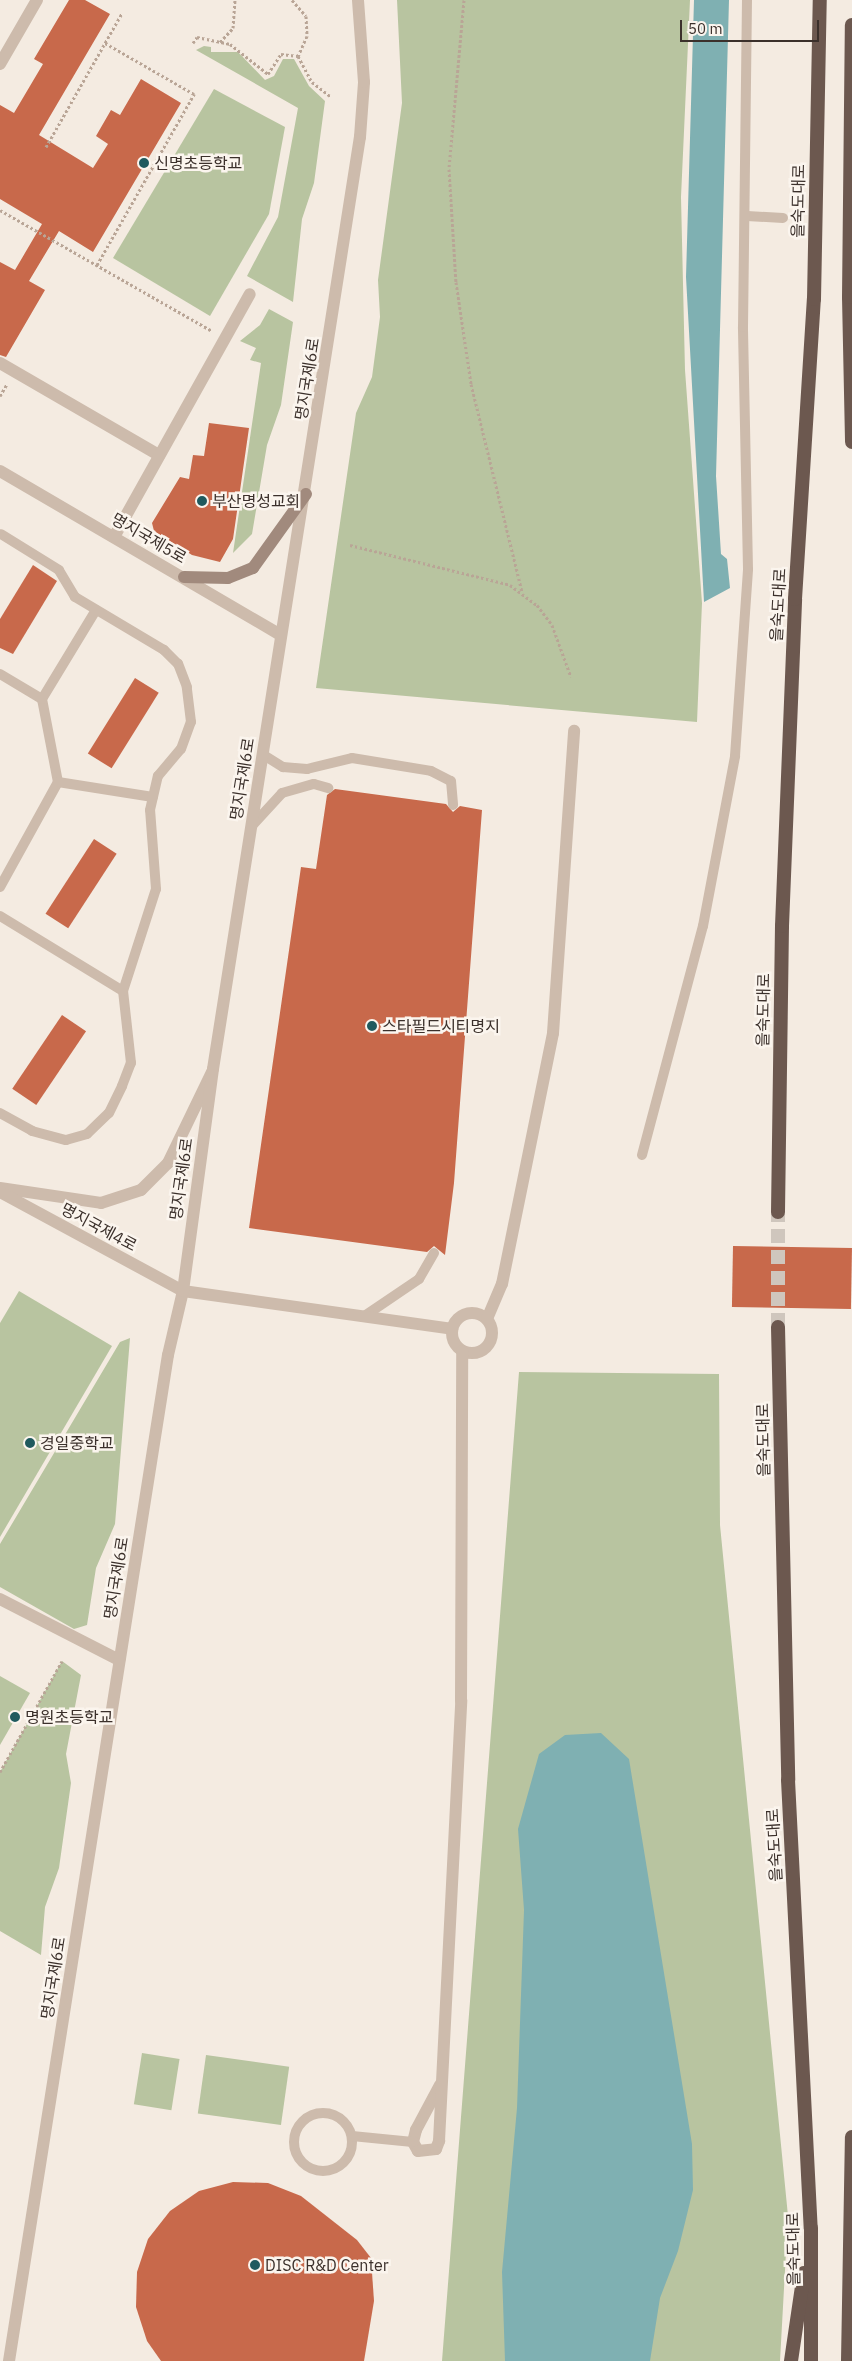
<!DOCTYPE html>
<meta charset="utf-8">
<style>
body{margin:0}
#map{position:relative;width:852px;height:2361px;overflow:hidden;background:#f4ebe1;font-family:"IBM Plex Sans","Noto Sans KR",sans-serif}
div>[style]{position:absolute}
.green>*{inset:0;background:#b8c4a0;transform-origin:0 0}
.water>*{inset:0;background:#7fb0b2}
.building>*{inset:0;background:#c8694b;transform-origin:0 0}
.trunk-tunnel>*{height:14px;margin-top:-7px;transform-origin:0;background:repeating-linear-gradient(90deg,#cfc6bd 0 14px,transparent 0 21px)}
.path>*{height:3px;margin-top:-1.5px;transform-origin:0;background:repeating-linear-gradient(90deg,#b9a596 0 2.5px,transparent 0 5px)}
.service>*{height:10px;margin:-5px;padding:0 5px;transform-origin:5px;border-radius:5px;background:#cdbbac}
.service>.ring{margin:-5px;padding:0;box-sizing:content-box;background:none;border:10px solid #cdbbac;border-radius:50%}
.minor>*{height:12px;margin:-6px;padding:0 6px;transform-origin:6px;border-radius:6px;background:#cdbbac}
.minor>.ring{margin:-6px;padding:0;box-sizing:content-box;background:none;border:12px solid #cdbbac;border-radius:50%}
.tertiary>*{height:12px;margin:-6px;padding:0 6px;transform-origin:6px;border-radius:6px;background:#cdbbac}
.secondary>*{height:12px;margin:-6px;padding:0 6px;transform-origin:6px;border-radius:6px;background:#a18a7d}
.trunk>*{height:14px;margin:-7px;padding:0 7px;transform-origin:7px;border-radius:7px;background:#6c584f}
.trunk-bridge>*{height:14px;margin:-7px;padding:0 7px;transform-origin:7px;border-radius:7px;background:#6c584f}
.dots>*{width:14px;height:14px;translate:-50% -50%;box-sizing:border-box;border:2px solid #fbf5ee;border-radius:50%}
span{translate:-50% -50%;white-space:nowrap;text-align:center;line-height:1.15;-webkit-text-stroke:5px #fbf5ee;paint-order:stroke}
.poi-label{font-size:16px;color:#3b302b}
.left{translate:0 -50%;text-align:left}
.street-label{font-size:16px;color:#3b302b}
.scale{position:absolute;left:680px;top:20px;width:139px;height:22px;box-sizing:border-box;border:2px solid #3b302b;border-top:0;padding-left:6px;font-size:15px;line-height:18px;white-space:nowrap;color:#3b302b;-webkit-text-stroke:4px #fbf5ee;paint-order:stroke}
</style>
<div id="map">
<div class="green">
<i style="clip-path:polygon(397px 0,690px 0,681px 197px,685px 370px,702px 603px,697px 722px,316px 688px,356px 413px,372px 377px,380px 317px,378px 280px,402px 103px)"></i>
<i style="clip-path:polygon(204px 46px,211px 47px,211px 52px,238px 52px,265px 80px,274px 76px,283px 59px,294px 59px,309px 86px,325px 101px,314px 183px,302px 219px,293px 302px,247px 276px,278px 217px,298px 108px,196px 50px)"></i>
<i style="clip-path:polygon(214px 89px,285px 127px,269px 214px,210px 316px,113px 258px)"></i>
<i style="clip-path:polygon(269px 309px,293px 322px,281px 405px,267px 445px,252px 534px,233px 553px,261px 363px,250px 360px,256px 348px,240px 341px,260px 325px)"></i>
<i style="clip-path:polygon(19px 1291px,112px 1346px,0 1537px,0 1323px)"></i>
<i style="clip-path:polygon(130px 1338px,115px 1524px,96px 1568px,87px 1625px,74px 1629px,0 1587px,0 1544px,120px 1342px)"></i>
<i style="clip-path:polygon(519px 1372px,719px 1374px,720px 1525px,788px 2216px,780px 2361px,442px 2361px)"></i>
<i style="clip-path:polygon(62px 1661px,81px 1675px,66px 1754px,71px 1783px,59px 1868px,45px 1907px,41px 1955px,0 1931px,0 1772px)"></i>
<i style="clip-path:polygon(0 1676px,30px 1693px,0 1745px)"></i>
<i style="left:142px;top:2053px;width:38px;height:52px;rotate:9deg"></i>
<i style="left:206px;top:2055px;width:84px;height:59px;rotate:8deg"></i>
</div>
<div class="water">
<i style="clip-path:polygon(694px 0,729px 0,716px 476px,721px 554px,727px 559px,730px 588px,704px 602px,686px 277px)"></i>
<i style="clip-path:polygon(601px 1733px,629px 1759px,692px 2144px,693px 2190px,678px 2251px,660px 2298px,650px 2361px,505px 2361px,502px 2272px,517px 2108px,524px 1910px,518px 1829px,539px 1754px,565px 1735px)"></i>
</div>
<div class="building">
<i style="clip-path:polygon(69px 0,85px 0,110px 14px,39px 135px,93px 168px,108px 144px,96px 136px,111px 110px,120px 115px,141px 79px,181px 103px,93px 252px,59px 231px,29px 281px,45px 290px,6px 357px,0 355px,0 262px,15px 270px,42px 224px,0 199px,0 105px,14px 113px,43px 64px,34px 59px)"></i>
<i style="clip-path:polygon(209px 423px,249px 428px,233px 539px,220px 562px,192px 555px,154px 531px,152px 523px,180px 477px,189px 479px,193px 455px,204px 456px)"></i>
<i style="clip-path:polygon(33px 565px,57px 581px,13px 654px,0 648px,0 619px)"></i>
<i style="left:135px;top:678px;width:28px;height:89px;rotate:32deg"></i>
<i style="clip-path:polygon(335px 789px,446px 804px,453px 812px,460px 806px,482px 810px,454px 1183px,445px 1255px,434px 1246px,427px 1252px,249px 1228px,301px 867px,316px 869px,327px 795px)"></i>
<i style="left:94px;top:839px;width:27px;height:89px;rotate:33deg"></i>
<i style="left:62px;top:1015px;width:29px;height:89px;rotate:34deg"></i>
<i style="left:733px;top:1246px;width:119px;height:61px;rotate:1deg"></i>
<i style="clip-path:polygon(233px 2182px,268px 2183px,301px 2196px,357px 2240px,371px 2258px,374px 2301px,364px 2361px,161px 2361px,147px 2341px,136px 2307px,137px 2272px,148px 2239px,170px 2211px,199px 2191px)"></i>
</div>
<div class="trunk-tunnel">
<i style="left:778px;top:1327px;width:115px;rotate:-90deg"></i>
</div>
<div class="path">
<i style="left:292px;top:0;width:21px;rotate:49deg"></i>
<i style="left:306px;top:16px;width:20px;rotate:87deg"></i>
<i style="left:307px;top:36px;width:22px;rotate:114deg"></i>
<i style="left:464px;top:0;width:170px;rotate:95.1deg"></i>
<i style="left:449px;top:169px;width:113px;rotate:86.5deg"></i>
<i style="left:456px;top:282px;width:103px;rotate:81.6deg"></i>
<i style="left:471px;top:384px;width:214px;rotate:76.2deg"></i>
<i style="left:220px;top:42px;width:19px;rotate:-47deg"></i>
<i style="left:233px;top:28px;width:28px;rotate:-86deg"></i>
<i style="left:193px;top:43px;width:7px;rotate:-56deg"></i>
<i style="left:197px;top:37px;width:34px;rotate:12deg"></i>
<i style="left:230px;top:44px;width:48px;rotate:38.3deg"></i>
<i style="left:268px;top:74px;width:24px;rotate:-57deg"></i>
<i style="left:281px;top:54px;width:17px;rotate:7deg"></i>
<i style="left:298px;top:56px;width:30px;rotate:62deg"></i>
<i style="left:312px;top:82px;width:23px;rotate:38deg"></i>
<i style="left:46px;top:147px;width:154px;rotate:-60.4deg"></i>
<i style="left:0;top:210px;width:244px;rotate:29.7deg"></i>
<i style="left:97px;top:265px;width:197px;rotate:-60.4deg"></i>
<i style="left:194px;top:94px;width:103px;rotate:-150.2deg"></i>
<i style="left:0;top:396px;width:14px;rotate:-60deg"></i>
<i style="left:350px;top:545px;width:165px;rotate:14deg"></i>
<i style="left:510px;top:585px;width:34px;rotate:37deg"></i>
<i style="left:537px;top:605px;width:25px;rotate:53deg"></i>
<i style="left:552px;top:625px;width:55px;rotate:69.9deg"></i>
<i style="left:0;top:1772px;width:127px;rotate:-60.8deg"></i>
</div>
<div class="service">
<i style="left:747px;top:216px;width:36px;rotate:3deg"></i>
<i style="left:0;top:674px;width:49px;rotate:30.8deg"></i>
<i style="left:42px;top:699px;width:85px;rotate:79.1deg"></i>
<i style="left:58px;top:782px;width:120px;rotate:118.9deg"></i>
<i style="left:42px;top:699px;width:104px;rotate:-58.8deg"></i>
<i style="left:262px;top:754px;width:25px;rotate:32deg"></i>
<i style="left:283px;top:767px;width:24px;rotate:5deg"></i>
<i style="left:307px;top:769px;width:46px;rotate:-13.7deg"></i>
<i style="left:352px;top:758px;width:80px;rotate:9.3deg"></i>
<i style="left:431px;top:771px;width:22px;rotate:27deg"></i>
<i style="left:451px;top:781px;width:24px;rotate:85deg"></i>
<i style="left:58px;top:782px;width:96px;rotate:9deg"></i>
<i style="left:251px;top:827px;width:46px;rotate:-47.6deg"></i>
<i style="left:282px;top:793px;width:33px;rotate:-16deg"></i>
<i style="left:314px;top:784px;width:15px;rotate:16deg"></i>
<i style="left:0;top:916px;width:144px;rotate:31.4deg"></i>
<i style="left:0;top:1113px;width:37px;rotate:29deg"></i>
<i style="left:32px;top:1131px;width:35px;rotate:15deg"></i>
<i style="left:66px;top:1140px;width:22px;rotate:-16deg"></i>
<i style="left:87px;top:1134px;width:30px;rotate:-44deg"></i>
<i style="left:109px;top:1113px;width:30px;rotate:-64deg"></i>
<i style="left:122px;top:1086px;width:25px;rotate:-69deg"></i>
<i style="left:131px;top:1063px;width:72px;rotate:-96.3deg"></i>
<i style="left:123px;top:991px;width:107px;rotate:-72.1deg"></i>
<i style="left:156px;top:889px;width:79px;rotate:-94.3deg"></i>
<i style="left:150px;top:810px;width:35px;rotate:-77deg"></i>
<i style="left:158px;top:776px;width:35px;rotate:-50deg"></i>
<i style="left:181px;top:749px;width:29px;rotate:-70deg"></i>
<i style="left:191px;top:722px;width:35px;rotate:-97deg"></i>
<i style="left:187px;top:687px;width:25px;rotate:-111deg"></i>
<i style="left:178px;top:664px;width:20px;rotate:-135deg"></i>
<i style="left:164px;top:650px;width:104px;rotate:-149.2deg"></i>
<i style="left:75px;top:597px;width:31px;rotate:-121deg"></i>
<i style="left:59px;top:570px;width:68px;rotate:-148.2deg"></i>
<i style="left:642px;top:1155px;width:237px;rotate:-75.1deg"></i>
<i style="left:703px;top:926px;width:173px;rotate:-79.3deg"></i>
<i style="left:735px;top:756px;width:187px;rotate:-86deg"></i>
<i style="left:748px;top:569px;width:242px;rotate:-91.2deg"></i>
<i style="left:743px;top:327px;width:327px;rotate:-89.3deg"></i>
<i style="left:363px;top:1317px;width:68px;rotate:-34.2deg"></i>
<i style="left:419px;top:1279px;width:30px;rotate:-60deg"></i>
<i class="ring" style="left:294px;top:2113px;width:48px;height:48px"></i>
<i style="left:352px;top:2136px;width:61px;rotate:5.6deg"></i>
</div>
<div class="minor">
<i style="left:0;top:64px;width:74px;rotate:-60deg"></i>
<i style="left:0;top:363px;width:184px;rotate:30.1deg"></i>
<i style="left:0;top:471px;width:325px;rotate:30.3deg"></i>
<i style="left:114px;top:537px;width:278px;rotate:-60.8deg"></i>
<i style="left:0;top:1188px;width:102px;rotate:8.4deg"></i>
<i style="left:101px;top:1203px;width:42px;rotate:-18deg"></i>
<i style="left:141px;top:1190px;width:38px;rotate:-45deg"></i>
<i style="left:168px;top:1163px;width:101px;rotate:-64.2deg"></i>
<i style="left:183px;top:1291px;width:272px;rotate:8deg"></i>
<i class="ring" style="left:452px;top:1313px;width:28px;height:28px"></i>
<i style="left:487px;top:1319px;width:38px;rotate:-67deg"></i>
<i style="left:502px;top:1284px;width:256px;rotate:-78.5deg"></i>
<i style="left:553px;top:1033px;width:303px;rotate:-86deg"></i>
<i style="left:0;top:1599px;width:134px;rotate:27.1deg"></i>
<i style="left:440px;top:2085px;width:51px;rotate:118.1deg"></i>
<i style="left:416px;top:2130px;width:12px;rotate:104deg"></i>
<i style="left:413px;top:2142px;width:10px;rotate:61deg"></i>
<i style="left:418px;top:2151px;width:18px;rotate:-6deg"></i>
<i style="left:436px;top:2149px;width:9px;rotate:-69deg"></i>
<i style="left:439px;top:2141px;width:441px;rotate:-87.1deg"></i>
<i style="left:461px;top:1701px;width:350px;rotate:-89.8deg"></i>
</div>
<div class="tertiary">
<i style="left:0;top:1192px;width:208px;rotate:28.4deg"></i>
<i style="left:9px;top:2361px;width:1018px;rotate:-81.02deg"></i>
<i style="left:168px;top:1355px;width:66px;rotate:-76.8deg"></i>
<i style="left:183px;top:1291px;width:224px;rotate:-82.3deg"></i>
<i style="left:213px;top:1069px;width:944px;rotate:-81.04deg"></i>
<i style="left:360px;top:137px;width:55px;rotate:-85.8deg"></i>
<i style="left:364px;top:82px;width:82px;rotate:-94.2deg"></i>
</div>
<div class="secondary">
<i style="left:184px;top:577px;width:44px;rotate:1.3deg"></i>
<i style="left:228px;top:578px;width:27px;rotate:-22deg"></i>
<i style="left:253px;top:568px;width:91px;rotate:-54.4deg"></i>
</div>
<div class="trunk">
<i style="left:849px;top:297px;width:145px;rotate:88.8deg"></i>
<i style="left:778px;top:1212px;width:286px;rotate:-89.2deg"></i>
<i style="left:782px;top:926px;width:327px;rotate:-87.7deg"></i>
<i style="left:795px;top:599px;width:301px;rotate:-86.4deg"></i>
<i style="left:778px;top:1327px;width:453px;rotate:88.7deg"></i>
<i style="left:788px;top:1780px;width:449px;rotate:87.1deg"></i>
<i style="left:811px;top:2228px;width:133px;rotate:90deg"></i>
<i style="left:791px;top:2361px;width:89px;rotate:-81.6deg"></i>
<i style="left:848px;top:2361px;width:224px;rotate:-89deg"></i>
</div>
<div class="trunk-bridge">
<i style="left:849px;top:297px;width:272px;rotate:-89.4deg"></i>
<i style="left:814px;top:299px;width:299px;rotate:-88.9deg"></i>
</div>
<div class="dots">
<i style="left:144px;top:163px;background:#1f5a5e"></i>
<i style="left:202px;top:501px;background:#1f5a5e"></i>
<i style="left:372px;top:1026px;background:#1f5a5e"></i>
<i style="left:30px;top:1443px;background:#1f5a5e"></i>
<i style="left:15px;top:1717px;background:#1f5a5e"></i>
<i style="left:255px;top:2265px;background:#1f5a5e"></i>
</div>
<div class="poi-label">
<span class="left" style="left:154px;top:163px">신명초등학교</span>
<span class="left" style="left:212px;top:501px">부산명성교회</span>
<span class="left" style="left:382px;top:1026px">스타필드시티명지</span>
<span class="left" style="left:40px;top:1443px">경일중학교</span>
<span class="left" style="left:25px;top:1717px">명원초등학교</span>
<span class="left" style="left:265px;top:2265px">DISC R&amp;D Center</span>
</div>
<div class="street-label">
<span style="left:798px;top:201px;rotate:-89deg">을숙도대로</span>
<span style="left:307px;top:379px;rotate:-81deg">명지국제6로</span>
<span style="left:149px;top:538px;rotate:30deg">명지국제5로</span>
<span style="left:778px;top:605px;rotate:-87deg">을숙도대로</span>
<span style="left:242px;top:779px;rotate:-81deg">명지국제6로</span>
<span style="left:763px;top:1010px;rotate:-89deg">을숙도대로</span>
<span style="left:181px;top:1179px;rotate:-82deg">명지국제6로</span>
<span style="left:99px;top:1227px;rotate:28deg">명지국제4로</span>
<span style="left:763px;top:1440px;rotate:-91deg">을숙도대로</span>
<span style="left:116px;top:1578px;rotate:-81deg">명지국제6로</span>
<span style="left:774px;top:1845px;rotate:-93deg">을숙도대로</span>
<span style="left:53px;top:1978px;rotate:-81deg">명지국제6로</span>
<span style="left:793px;top:2249px;rotate:-91deg">을숙도대로</span>
</div>
<div class="scale">50 m</div>
</div>
